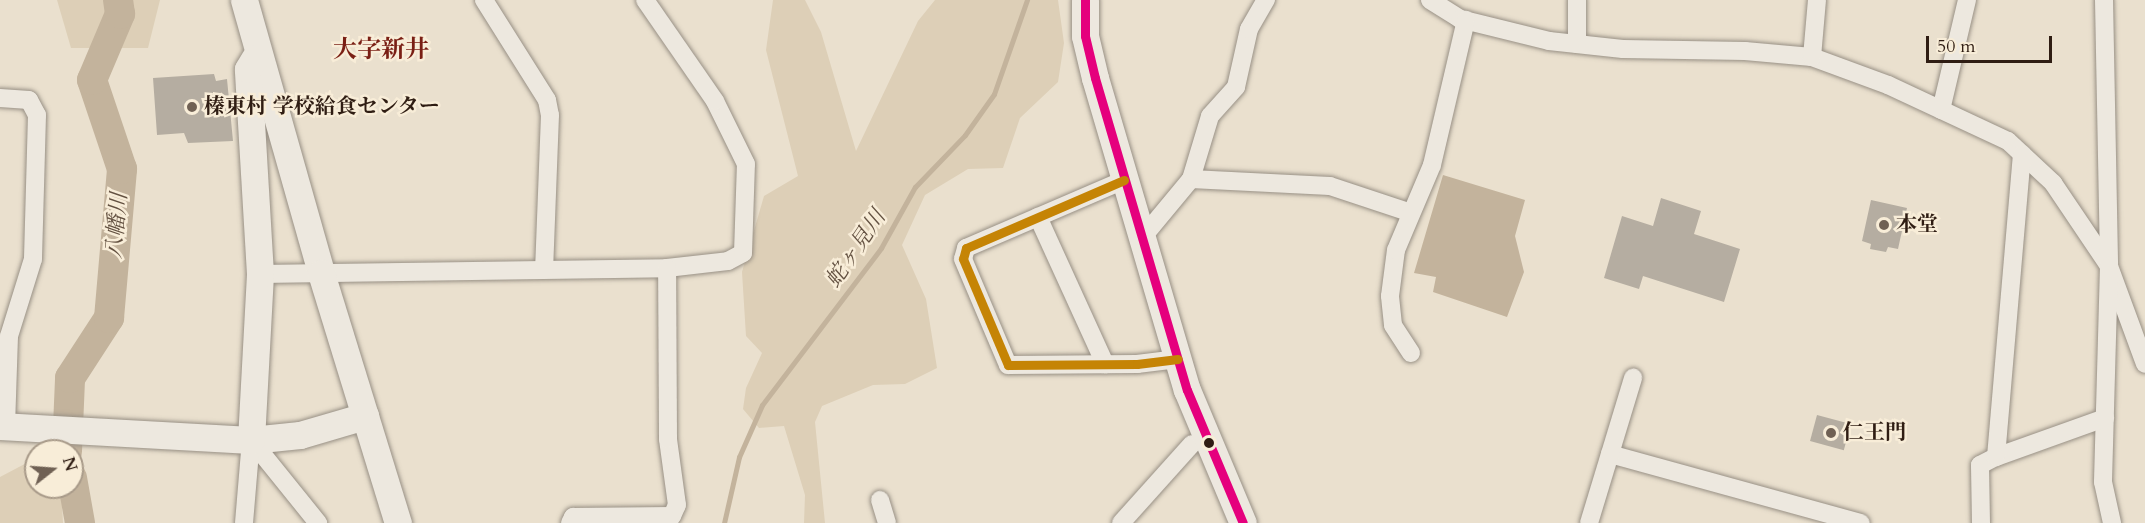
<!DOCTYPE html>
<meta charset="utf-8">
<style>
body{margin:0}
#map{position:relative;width:2145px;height:523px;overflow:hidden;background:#eae0ce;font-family:Cardo,"Noto Serif JP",serif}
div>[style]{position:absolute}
.green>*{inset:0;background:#ddcfb7}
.water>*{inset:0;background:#c3b39c}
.stream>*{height:5px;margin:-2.5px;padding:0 2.5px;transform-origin:2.5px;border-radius:2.5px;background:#c3b39c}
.river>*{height:30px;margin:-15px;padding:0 15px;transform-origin:15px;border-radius:15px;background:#c3b39c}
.building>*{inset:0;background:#b5ada1;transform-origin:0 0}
.roads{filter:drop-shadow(0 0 2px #989085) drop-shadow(0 0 2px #989085)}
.street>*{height:18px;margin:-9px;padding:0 9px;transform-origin:9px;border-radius:9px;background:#ede8df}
.secondary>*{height:27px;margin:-13.5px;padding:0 13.5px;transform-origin:13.5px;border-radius:13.5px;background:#ede8df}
.bus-1>*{height:9px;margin:-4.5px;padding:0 4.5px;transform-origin:4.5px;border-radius:4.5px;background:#e5007d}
.bus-2>*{height:9px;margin:-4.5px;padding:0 4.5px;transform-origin:4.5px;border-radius:4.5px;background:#c58405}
.dots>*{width:16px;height:16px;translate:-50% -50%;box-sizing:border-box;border:3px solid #f8edd8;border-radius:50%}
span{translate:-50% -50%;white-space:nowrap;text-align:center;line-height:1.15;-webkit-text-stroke:5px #f8edd8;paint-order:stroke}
.poi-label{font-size:21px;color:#2f1d13;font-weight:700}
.left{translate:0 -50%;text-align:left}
.water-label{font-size:22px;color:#635141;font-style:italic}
.quarter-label{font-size:24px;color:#7a1f14;font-weight:700}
.north{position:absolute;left:24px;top:439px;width:60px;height:60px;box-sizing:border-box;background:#f8edd8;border:2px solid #a89a89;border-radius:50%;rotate:73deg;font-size:16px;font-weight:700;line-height:24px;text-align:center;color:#2f1d13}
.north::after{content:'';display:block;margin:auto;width:21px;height:27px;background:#706154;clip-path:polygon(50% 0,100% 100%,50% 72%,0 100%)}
.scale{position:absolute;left:1926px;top:36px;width:126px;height:27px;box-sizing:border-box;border:3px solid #2f1d13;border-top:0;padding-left:8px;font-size:18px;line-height:21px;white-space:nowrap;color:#2f1d13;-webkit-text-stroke:4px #f8edd8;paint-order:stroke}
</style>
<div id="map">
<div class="green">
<i style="clip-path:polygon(57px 0,160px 0,148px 48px,71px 48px)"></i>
<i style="clip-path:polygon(773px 0,805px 0,821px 32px,856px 151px,918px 21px,935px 0,1058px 0,1064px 43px,1058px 82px,1020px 118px,1003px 168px,968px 169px,925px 195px,902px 245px,926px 299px,937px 368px,905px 384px,873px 385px,822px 406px,815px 422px,825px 523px,804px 523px,805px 495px,784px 426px,759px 428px,743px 409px,746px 388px,762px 353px,746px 336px,742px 272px,764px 196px,798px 176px,766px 50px)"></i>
<i style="clip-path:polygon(36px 458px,36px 487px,61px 487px,63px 523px,0 523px,0 477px)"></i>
</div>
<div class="water">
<i style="clip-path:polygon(1443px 175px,1525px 200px,1515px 236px,1524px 272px,1507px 317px,1433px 292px,1436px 277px,1414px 273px)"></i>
</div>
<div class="stream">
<i style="left:724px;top:523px;width:68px;rotate:-77.2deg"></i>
<i style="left:739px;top:457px;width:57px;rotate:-66.1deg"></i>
<i style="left:762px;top:405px;width:197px;rotate:-52.8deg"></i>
<i style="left:881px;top:248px;width:70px;rotate:-60.9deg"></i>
<i style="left:915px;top:187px;width:72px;rotate:-46.1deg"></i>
<i style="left:965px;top:135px;width:50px;rotate:-54.7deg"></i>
<i style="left:994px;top:94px;width:100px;rotate:-70.7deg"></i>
</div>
<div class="river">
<i style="left:67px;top:451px;width:73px;rotate:-87.6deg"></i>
<i style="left:70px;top:378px;width:72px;rotate:-57deg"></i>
<i style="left:109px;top:318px;width:150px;rotate:-85deg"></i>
<i style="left:122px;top:169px;width:94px;rotate:-108.6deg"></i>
<i style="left:92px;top:80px;width:72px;rotate:-67deg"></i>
<i style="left:120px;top:14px;width:14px;rotate:-98deg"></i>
<i style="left:72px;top:478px;width:46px;rotate:79.9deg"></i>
</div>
<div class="building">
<i style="clip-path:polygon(214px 74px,216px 81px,227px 79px,233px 141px,188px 143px,184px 133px,157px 135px,153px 78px)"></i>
<i style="clip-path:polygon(1661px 198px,1701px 211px,1694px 234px,1740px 249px,1724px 302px,1643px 276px,1639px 289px,1604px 278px,1622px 216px,1653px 226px)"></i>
<i style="clip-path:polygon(1871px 200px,1907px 208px,1898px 249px,1888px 247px,1886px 252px,1870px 249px,1871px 244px,1862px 241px)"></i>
<i style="left:1817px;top:415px;width:35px;height:27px;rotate:15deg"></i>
</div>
<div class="roads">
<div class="street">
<i style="left:484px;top:0;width:118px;rotate:57.8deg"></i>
<i style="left:547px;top:100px;width:15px;rotate:79deg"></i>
<i style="left:550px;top:115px;width:155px;rotate:92.2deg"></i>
<i style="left:1430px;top:0;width:36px;rotate:32deg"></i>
<i style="left:1460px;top:19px;width:92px;rotate:13.9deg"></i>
<i style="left:1549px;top:41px;width:74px;rotate:6.2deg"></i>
<i style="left:1623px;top:49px;width:122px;rotate:0.9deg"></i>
<i style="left:1745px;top:51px;width:67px;rotate:5.1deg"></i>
<i style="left:1812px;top:57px;width:81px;rotate:20.2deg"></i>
<i style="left:1888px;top:85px;width:132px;rotate:25deg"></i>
<i style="left:2008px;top:141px;width:62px;rotate:43deg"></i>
<i style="left:2053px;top:183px;width:100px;rotate:56deg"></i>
<i style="left:2109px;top:266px;width:104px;rotate:69.8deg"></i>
<i style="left:2104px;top:0;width:266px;rotate:88.9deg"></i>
<i style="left:2109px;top:266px;width:216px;rotate:91.6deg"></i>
<i style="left:2103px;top:482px;width:42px;rotate:77.6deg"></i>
<i style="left:1577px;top:44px;width:44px;rotate:-90deg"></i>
<i style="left:1812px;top:57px;width:57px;rotate:-85deg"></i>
<i style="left:0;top:98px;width:29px;rotate:4deg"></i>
<i style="left:29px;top:100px;width:17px;rotate:62deg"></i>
<i style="left:37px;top:115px;width:144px;rotate:91.6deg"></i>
<i style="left:33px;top:259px;width:81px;rotate:107.3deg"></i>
<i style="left:9px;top:336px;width:90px;rotate:91.9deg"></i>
<i style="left:1941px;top:110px;width:113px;rotate:-76.7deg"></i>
<i style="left:1191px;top:179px;width:139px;rotate:2.9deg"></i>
<i style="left:1330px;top:186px;width:85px;rotate:18.4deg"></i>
<i style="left:1124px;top:180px;width:172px;rotate:156.7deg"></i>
<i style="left:966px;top:248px;width:11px;rotate:105deg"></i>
<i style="left:963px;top:259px;width:115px;rotate:67deg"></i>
<i style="left:1008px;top:365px;width:129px;rotate:-0.4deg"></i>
<i style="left:1137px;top:364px;width:41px;rotate:-7deg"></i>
<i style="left:1038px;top:217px;width:162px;rotate:65.5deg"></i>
<i style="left:1142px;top:238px;width:77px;rotate:-50.3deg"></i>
<i style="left:1191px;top:179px;width:66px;rotate:-73.2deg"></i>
<i style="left:1210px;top:116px;width:39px;rotate:-48deg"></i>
<i style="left:1236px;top:87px;width:59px;rotate:-77.4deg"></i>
<i style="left:1249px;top:29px;width:34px;rotate:-60deg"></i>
<i style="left:260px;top:274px;width:407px;rotate:-0.8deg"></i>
<i style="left:667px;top:268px;width:61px;rotate:-6.5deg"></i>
<i style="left:728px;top:261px;width:17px;rotate:-28deg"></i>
<i style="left:743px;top:253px;width:89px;rotate:-88.1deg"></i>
<i style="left:746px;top:164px;width:70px;rotate:-116.2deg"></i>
<i style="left:715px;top:101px;width:123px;rotate:-124.7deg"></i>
<i style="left:1411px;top:353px;width:33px;rotate:-123deg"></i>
<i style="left:1393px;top:325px;width:29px;rotate:-96deg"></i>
<i style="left:1390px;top:296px;width:46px;rotate:-82.6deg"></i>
<i style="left:1396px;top:250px;width:92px;rotate:-67deg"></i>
<i style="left:1432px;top:165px;width:149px;rotate:-76.8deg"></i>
<i style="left:251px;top:440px;width:107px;rotate:51.1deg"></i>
<i style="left:1610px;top:454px;width:260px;rotate:15.4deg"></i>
<i style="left:1996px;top:457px;width:116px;rotate:-19.7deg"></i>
<i style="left:880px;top:500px;width:24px;rotate:73deg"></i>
<i style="left:244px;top:523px;width:83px;rotate:-85.2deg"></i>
<i style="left:570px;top:523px;width:7px;rotate:-63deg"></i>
<i style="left:573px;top:517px;width:99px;rotate:-0.6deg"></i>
<i style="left:672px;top:516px;width:12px;rotate:-66deg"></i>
<i style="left:677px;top:505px;width:67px;rotate:-97.8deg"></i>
<i style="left:668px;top:439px;width:171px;rotate:-90.3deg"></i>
<i style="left:1121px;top:523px;width:106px;rotate:-48.1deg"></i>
<i style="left:1589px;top:523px;width:152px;rotate:-73.1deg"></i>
<i style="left:1981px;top:523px;width:58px;rotate:-91deg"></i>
<i style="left:1980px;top:465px;width:18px;rotate:-27deg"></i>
<i style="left:1996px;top:457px;width:304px;rotate:-85.1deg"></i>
</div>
<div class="secondary">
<i style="left:244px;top:0;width:284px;rotate:74.2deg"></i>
<i style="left:321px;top:273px;width:262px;rotate:72.9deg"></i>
<i style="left:1085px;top:0;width:36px;rotate:90deg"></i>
<i style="left:1085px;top:36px;width:43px;rotate:76.6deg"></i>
<i style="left:1095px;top:78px;width:325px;rotate:73.6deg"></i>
<i style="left:1187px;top:390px;width:144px;rotate:67.2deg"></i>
<i style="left:0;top:426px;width:251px;rotate:3.2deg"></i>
<i style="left:251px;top:440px;width:49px;rotate:-5.8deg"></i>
<i style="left:300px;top:435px;width:68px;rotate:-16.3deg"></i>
<i style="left:251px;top:440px;width:166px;rotate:-86.9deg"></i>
<i style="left:260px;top:274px;width:205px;rotate:-93.4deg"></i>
<i style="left:248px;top:69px;width:12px;rotate:-59deg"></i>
</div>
</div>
<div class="bus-1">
<i style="left:1085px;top:0;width:36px;rotate:90deg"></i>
<i style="left:1085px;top:36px;width:43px;rotate:76.6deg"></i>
<i style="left:1095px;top:78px;width:325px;rotate:73.6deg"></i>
<i style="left:1187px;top:390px;width:144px;rotate:67.2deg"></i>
</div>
<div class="bus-2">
<i style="left:1124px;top:180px;width:172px;rotate:156.7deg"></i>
<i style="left:966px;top:248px;width:11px;rotate:105deg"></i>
<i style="left:963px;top:259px;width:115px;rotate:67deg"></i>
<i style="left:1008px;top:365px;width:129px;rotate:-0.4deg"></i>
<i style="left:1137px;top:364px;width:41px;rotate:-7deg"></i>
</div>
<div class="dots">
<i style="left:192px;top:107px;background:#706154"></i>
<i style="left:1884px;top:225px;background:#706154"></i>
<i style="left:1831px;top:433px;background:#706154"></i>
<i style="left:1209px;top:443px;background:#2f1d13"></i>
</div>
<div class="poi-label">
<span class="left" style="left:204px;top:107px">榛東村 学校給食センター</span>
<span class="left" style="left:1896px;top:225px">本堂</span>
<span class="left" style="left:1843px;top:433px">仁王門</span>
</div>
<div class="water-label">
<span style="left:117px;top:226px;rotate:-85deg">八幡川</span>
<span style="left:856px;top:249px;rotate:-56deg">蛇ヶ見川</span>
</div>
<div class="quarter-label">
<span style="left:381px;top:50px">大字新井</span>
</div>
<div class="north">N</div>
<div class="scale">50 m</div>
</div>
